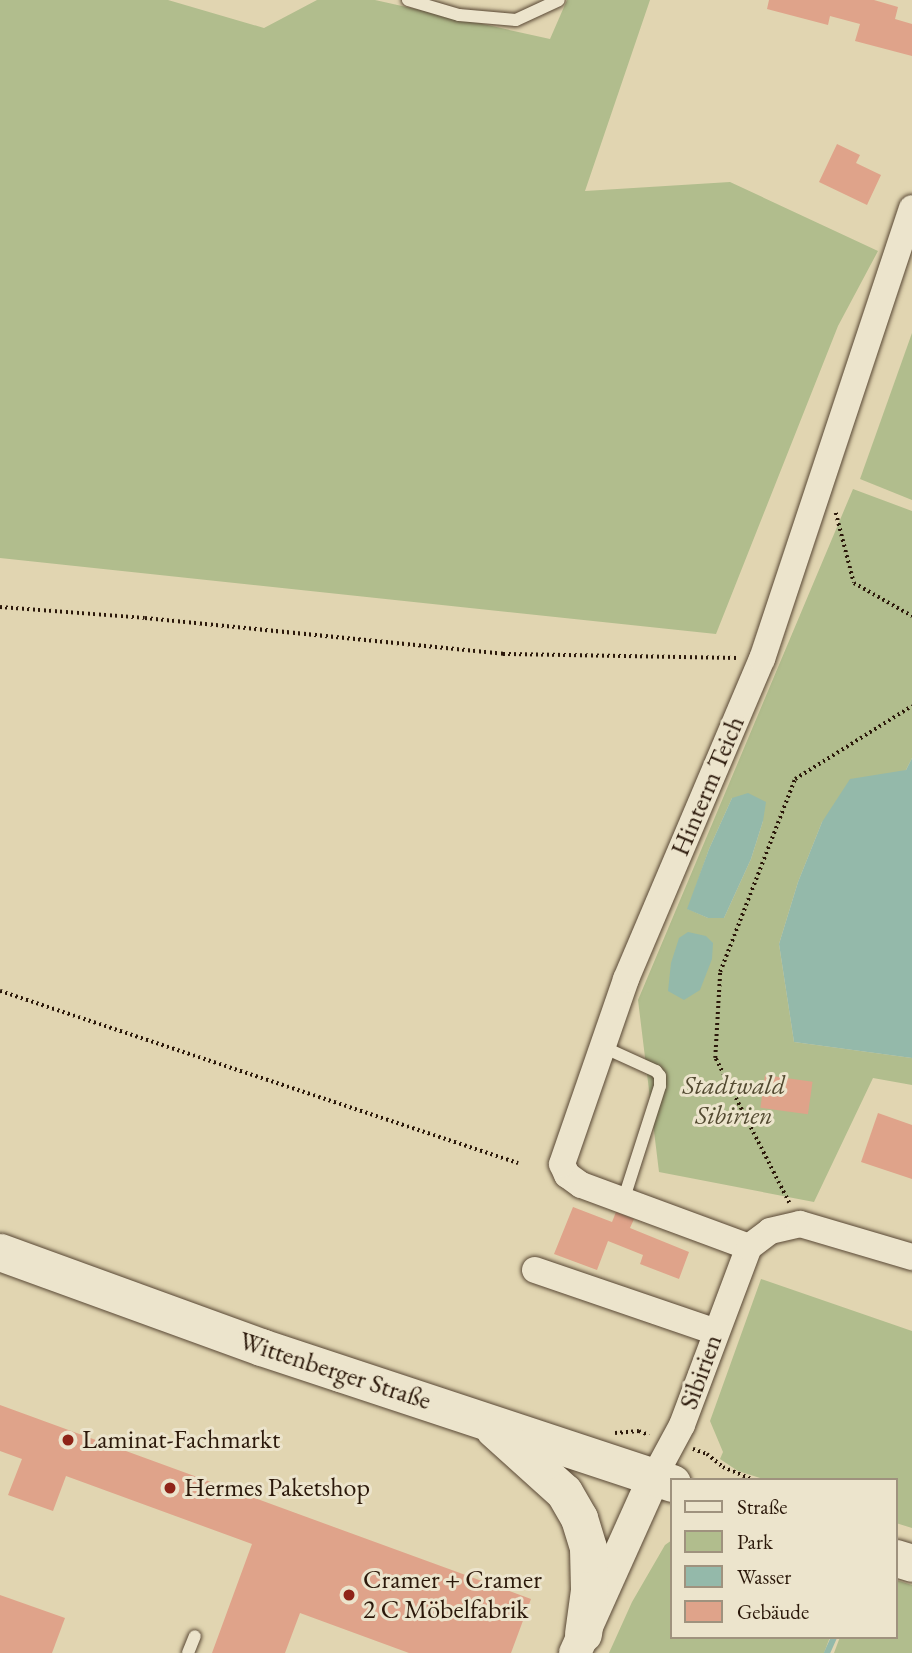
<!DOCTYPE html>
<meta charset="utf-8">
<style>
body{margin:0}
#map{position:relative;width:912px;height:1653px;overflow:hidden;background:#e1d5b1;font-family:"EB Garamond",serif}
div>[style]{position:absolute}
.green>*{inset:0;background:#b1bd8d}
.water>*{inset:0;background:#94b9aa}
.stream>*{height:6px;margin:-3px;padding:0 3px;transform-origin:3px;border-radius:3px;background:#94b9aa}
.building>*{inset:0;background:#dfa38a;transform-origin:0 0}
.path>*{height:3.5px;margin-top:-1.75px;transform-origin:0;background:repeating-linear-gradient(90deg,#2b180a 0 2px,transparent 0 5.5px)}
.roads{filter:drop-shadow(0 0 2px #584734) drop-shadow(0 0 2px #584734)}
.service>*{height:12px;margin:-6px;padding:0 6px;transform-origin:6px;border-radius:6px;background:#ece4cc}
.minor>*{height:26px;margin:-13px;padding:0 13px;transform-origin:13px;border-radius:13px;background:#ece4cc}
.tertiary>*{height:32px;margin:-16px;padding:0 16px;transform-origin:16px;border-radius:16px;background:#ece4cc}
.secondary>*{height:37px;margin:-18.5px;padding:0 18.5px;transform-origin:18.5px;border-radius:18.5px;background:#ece4cc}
.dots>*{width:19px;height:19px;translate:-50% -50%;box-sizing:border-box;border:4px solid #ece4cc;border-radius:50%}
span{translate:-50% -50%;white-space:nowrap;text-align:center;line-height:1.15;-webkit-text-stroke:6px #ece4cc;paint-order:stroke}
.street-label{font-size:26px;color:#2b180a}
.park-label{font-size:26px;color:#534a31;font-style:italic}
.poi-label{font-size:26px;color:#2b180a}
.left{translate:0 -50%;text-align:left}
.legend{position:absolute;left:670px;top:1478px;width:228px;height:161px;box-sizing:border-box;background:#ece4cc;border:2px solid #9f927e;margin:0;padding:9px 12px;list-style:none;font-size:21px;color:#2b180a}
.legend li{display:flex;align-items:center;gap:14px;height:35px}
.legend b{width:35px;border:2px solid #9f927e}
</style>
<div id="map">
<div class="green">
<i style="clip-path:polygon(0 0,168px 0,264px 28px,317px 0,375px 0,550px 39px,567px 0,650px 0,585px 191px,730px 182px,878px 251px,838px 326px,716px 634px,0 558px)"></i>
<i style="clip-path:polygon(912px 333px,912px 500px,860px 479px)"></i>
<i style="clip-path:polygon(evenodd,853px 489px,912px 511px,912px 758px,906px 770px,822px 822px,798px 882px,779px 944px,794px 1042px,912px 1058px,912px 1085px,873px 1078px,814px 1202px,659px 1172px,638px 1000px,853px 489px,732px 798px,763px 821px,751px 859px,724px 918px,708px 918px,688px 909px,709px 849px,732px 798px)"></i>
<i style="clip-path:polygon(761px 1279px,912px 1331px,912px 1528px,896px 1523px,896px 1480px,766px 1480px,738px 1471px,720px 1459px,723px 1452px,710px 1421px)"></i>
<i style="clip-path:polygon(672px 1540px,672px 1637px,830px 1637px,824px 1653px,609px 1653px,632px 1602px,665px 1545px)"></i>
<i style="clip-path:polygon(896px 1580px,912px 1585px,912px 1653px,834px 1653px,840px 1637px,896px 1637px)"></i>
</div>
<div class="water">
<i style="clip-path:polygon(912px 758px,912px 1058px,794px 1042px,779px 944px,798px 882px,822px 822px,850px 779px,906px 770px)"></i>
<i style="clip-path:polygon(748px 793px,766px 802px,763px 821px,751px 859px,724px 918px,708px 918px,687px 909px,709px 849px,732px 798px)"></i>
<i style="clip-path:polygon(688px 932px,706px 936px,713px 943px,712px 959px,700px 990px,684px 1000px,668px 991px,671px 963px,679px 938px)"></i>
</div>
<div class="stream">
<i style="left:827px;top:1653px;width:17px;rotate:-66deg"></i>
</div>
<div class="building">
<i style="clip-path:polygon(769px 0,874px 0,898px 7px,895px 19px,912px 24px,912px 56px,855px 41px,860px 24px,830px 16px,828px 25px,767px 9px)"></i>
<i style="clip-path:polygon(837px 144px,860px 155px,856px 163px,881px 175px,867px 205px,819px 182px)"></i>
<i style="left:765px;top:1075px;width:48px;height:33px;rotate:8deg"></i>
<i style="clip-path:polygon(878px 1113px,912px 1125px,912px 1179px,861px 1162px)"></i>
<i style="clip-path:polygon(573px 1207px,612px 1222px,616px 1212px,634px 1219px,630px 1228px,689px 1252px,679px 1279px,640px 1264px,643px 1255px,608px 1241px,597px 1270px,554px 1254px)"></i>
<i style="clip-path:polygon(0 1405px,531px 1599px,511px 1653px,409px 1653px,300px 1613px,285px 1653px,212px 1653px,252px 1544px,66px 1476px,53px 1511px,8px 1495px,22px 1459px,0 1451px)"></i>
<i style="clip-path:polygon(0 1595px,65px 1618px,52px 1653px,0 1653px)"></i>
</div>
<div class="path">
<i style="left:836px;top:513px;width:72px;rotate:75.6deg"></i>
<i style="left:854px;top:583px;width:67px;rotate:29.6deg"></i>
<i style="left:0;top:607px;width:145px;rotate:4.3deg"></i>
<i style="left:145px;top:618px;width:360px;rotate:5.7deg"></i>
<i style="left:503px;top:654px;width:235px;rotate:1deg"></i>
<i style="left:0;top:991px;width:546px;rotate:18.37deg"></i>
<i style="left:789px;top:1203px;width:163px;rotate:-117deg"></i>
<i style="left:715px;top:1058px;width:86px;rotate:-86.7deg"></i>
<i style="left:720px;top:972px;width:207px;rotate:-68.8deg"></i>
<i style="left:795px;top:779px;width:138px;rotate:-32deg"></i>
<i style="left:615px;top:1433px;width:24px;rotate:-5deg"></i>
<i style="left:639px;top:1431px;width:11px;rotate:22deg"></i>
<i style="left:693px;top:1449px;width:15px;rotate:20deg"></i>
<i style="left:707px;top:1454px;width:21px;rotate:39deg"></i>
<i style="left:723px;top:1467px;width:33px;rotate:23deg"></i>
</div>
<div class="roads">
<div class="service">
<i style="left:408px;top:0;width:53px;rotate:16.4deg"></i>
<i style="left:459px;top:15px;width:57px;rotate:5deg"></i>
<i style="left:516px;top:20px;width:47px;rotate:-24.9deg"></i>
<i style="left:603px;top:1047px;width:58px;rotate:24.4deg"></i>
<i style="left:656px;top:1071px;width:6px;rotate:51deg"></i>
<i style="left:660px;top:1076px;width:10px;rotate:90deg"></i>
<i style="left:660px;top:1086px;width:121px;rotate:107.8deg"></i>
<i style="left:188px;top:1653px;width:18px;rotate:-68deg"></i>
</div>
<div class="minor">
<i style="left:749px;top:1247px;width:179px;rotate:-159.7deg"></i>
<i style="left:581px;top:1185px;width:17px;rotate:-144deg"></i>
<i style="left:567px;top:1175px;width:12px;rotate:-114deg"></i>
<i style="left:562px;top:1164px;width:196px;rotate:-70.9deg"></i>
<i style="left:626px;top:979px;width:348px;rotate:-67deg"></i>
<i style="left:762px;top:659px;width:475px;rotate:-71.6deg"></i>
<i style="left:535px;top:1270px;width:191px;rotate:18.9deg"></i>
<i style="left:654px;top:1477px;width:59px;rotate:-61.7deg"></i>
<i style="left:682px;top:1425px;width:190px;rotate:-69.4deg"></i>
<i style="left:749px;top:1247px;width:26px;rotate:-37deg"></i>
<i style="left:770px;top:1231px;width:31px;rotate:-13deg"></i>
<i style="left:800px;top:1224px;width:117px;rotate:16.4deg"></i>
</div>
<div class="tertiary">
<i style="left:575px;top:1653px;width:193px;rotate:-65.8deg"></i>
</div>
<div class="secondary">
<i style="left:0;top:1252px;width:278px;rotate:20deg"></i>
<i style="left:261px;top:1347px;width:433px;rotate:18.3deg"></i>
<i style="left:494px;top:1429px;width:94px;rotate:42deg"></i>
<i style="left:564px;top:1492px;width:30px;rotate:60deg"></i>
<i style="left:579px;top:1518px;width:31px;rotate:73deg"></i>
<i style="left:588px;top:1548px;width:42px;rotate:88.6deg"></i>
<i style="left:589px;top:1590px;width:44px;rotate:97.8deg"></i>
<i style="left:896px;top:1558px;width:17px;rotate:17deg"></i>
</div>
</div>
<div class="dots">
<i style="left:68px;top:1440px;background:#8f2418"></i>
<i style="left:170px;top:1488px;background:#8f2418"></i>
<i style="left:349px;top:1595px;background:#8f2418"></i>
</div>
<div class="street-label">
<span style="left:708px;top:786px;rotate:-67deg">Hinterm Teich</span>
<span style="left:335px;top:1371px;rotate:18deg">Wittenberger Straße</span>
<span style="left:701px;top:1372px;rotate:-70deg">Sibirien</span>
</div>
<div class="park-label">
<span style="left:734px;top:1101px">Stadtwald<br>Sibirien</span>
</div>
<div class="poi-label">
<span class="left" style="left:82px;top:1440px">Laminat-Fachmarkt</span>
<span class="left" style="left:184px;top:1488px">Hermes Paketshop</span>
<span class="left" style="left:363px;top:1595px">Cramer + Cramer<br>2 C Möbelfabrik</span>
</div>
<ul class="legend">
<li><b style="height:9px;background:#ece4cc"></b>Straße</li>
<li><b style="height:19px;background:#b1bd8d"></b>Park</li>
<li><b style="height:19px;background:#94b9aa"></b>Wasser</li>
<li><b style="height:19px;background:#dfa38a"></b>Gebäude</li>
</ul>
</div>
